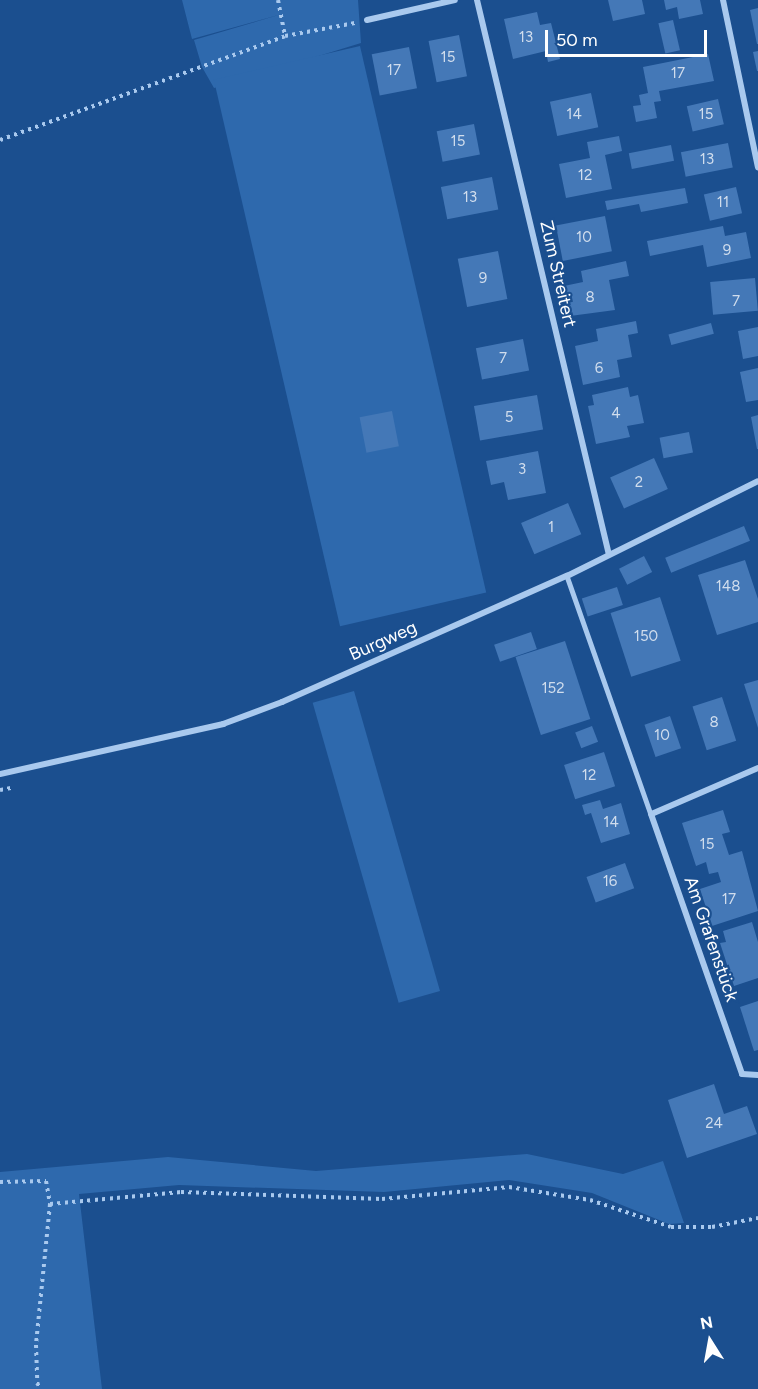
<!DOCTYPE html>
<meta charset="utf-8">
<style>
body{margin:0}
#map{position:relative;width:758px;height:1389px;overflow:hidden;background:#1b4f8f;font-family:Figtree,sans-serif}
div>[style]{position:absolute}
.green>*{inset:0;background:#2e69ad;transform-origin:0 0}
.building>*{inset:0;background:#4478b7;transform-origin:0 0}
.path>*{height:4px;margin-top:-2px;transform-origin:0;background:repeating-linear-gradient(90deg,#a9c9ee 0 3px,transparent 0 7.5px)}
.service>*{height:4.5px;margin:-2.25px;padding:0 2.25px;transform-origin:2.25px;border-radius:2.25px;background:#a9c9ee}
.minor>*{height:6px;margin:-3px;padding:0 3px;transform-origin:3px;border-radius:3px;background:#a9c9ee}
span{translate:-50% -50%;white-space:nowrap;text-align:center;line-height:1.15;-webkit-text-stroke:4.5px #1b4f8f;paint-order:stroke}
.number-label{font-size:15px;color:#d0dded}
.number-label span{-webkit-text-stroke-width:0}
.street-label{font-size:18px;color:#fff}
.north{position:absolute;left:680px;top:1311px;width:60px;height:60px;-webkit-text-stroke:4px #1b4f8f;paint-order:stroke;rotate:349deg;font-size:16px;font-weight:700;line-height:24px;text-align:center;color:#fff}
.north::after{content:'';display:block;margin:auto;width:21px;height:27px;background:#fff;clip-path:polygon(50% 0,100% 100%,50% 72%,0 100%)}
.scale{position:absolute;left:545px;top:30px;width:162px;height:27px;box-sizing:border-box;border:3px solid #fff;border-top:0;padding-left:8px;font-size:18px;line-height:21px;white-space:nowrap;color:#fff;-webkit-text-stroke:4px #1b4f8f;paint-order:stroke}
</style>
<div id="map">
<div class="green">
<i style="clip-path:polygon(182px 0,358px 0,361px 43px,214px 88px,202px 67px,194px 40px,282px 14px,192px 39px)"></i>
<i style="left:360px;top:46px;width:561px;height:150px;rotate:77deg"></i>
<i style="left:354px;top:691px;width:312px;height:43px;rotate:74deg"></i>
<i style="clip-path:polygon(527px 1154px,623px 1174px,663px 1161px,684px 1223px,669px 1224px,592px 1193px,509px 1180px,384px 1192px,179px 1185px,79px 1194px,102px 1389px,0 1389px,0 1172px,168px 1157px,316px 1171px)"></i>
</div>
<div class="building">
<i style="clip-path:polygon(608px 0,642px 0,645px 14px,613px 21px)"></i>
<i style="clip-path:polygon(664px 0,700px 0,703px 14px,679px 19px,677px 7px,666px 10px)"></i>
<i style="clip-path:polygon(758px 8px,758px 44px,757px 44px,750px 10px)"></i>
<i style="clip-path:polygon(537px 12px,540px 25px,551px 23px,560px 59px,548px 62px,546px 51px,513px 59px,504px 19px)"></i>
<i style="left:673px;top:20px;width:31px;height:15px;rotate:77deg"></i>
<i style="left:459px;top:35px;width:42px;height:31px;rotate:79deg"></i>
<i style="left:409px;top:47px;width:42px;height:38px;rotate:79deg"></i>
<i style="clip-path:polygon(758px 51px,758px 71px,757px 71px,753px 52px)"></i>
<i style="clip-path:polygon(708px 54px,714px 81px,659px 91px,661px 101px,654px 102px,657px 118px,636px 122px,633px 106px,641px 105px,639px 95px,648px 93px,643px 67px)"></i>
<i style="left:591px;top:93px;width:35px;height:42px;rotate:78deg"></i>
<i style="left:718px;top:99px;width:26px;height:32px;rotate:77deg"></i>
<i style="left:474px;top:124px;width:31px;height:38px;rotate:79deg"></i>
<i style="clip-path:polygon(619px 136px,622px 151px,605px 155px,612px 189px,566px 198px,559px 164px,590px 158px,587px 142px)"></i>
<i style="left:728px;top:143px;width:25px;height:48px;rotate:79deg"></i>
<i style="left:671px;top:145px;width:16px;height:43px;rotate:79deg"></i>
<i style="left:492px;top:177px;width:33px;height:52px;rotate:79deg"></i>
<i style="left:736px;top:187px;width:27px;height:33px;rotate:77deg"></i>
<i style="clip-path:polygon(685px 188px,688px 203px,641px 212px,639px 204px,607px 210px,605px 201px)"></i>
<i style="left:605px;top:216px;width:36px;height:50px;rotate:79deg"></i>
<i style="clip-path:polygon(723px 226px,725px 236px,746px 232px,751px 258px,707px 267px,703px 245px,650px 256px,647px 241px)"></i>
<i style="left:498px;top:251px;width:49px;height:41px;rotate:79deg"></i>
<i style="clip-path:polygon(626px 261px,629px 276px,609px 280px,615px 310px,570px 316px,564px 286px,583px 282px,581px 271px)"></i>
<i style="left:755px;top:278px;width:33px;height:45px;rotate:85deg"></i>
<i style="clip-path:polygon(636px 321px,638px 333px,628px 335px,632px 357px,617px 360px,620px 377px,583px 385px,575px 346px,598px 341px,596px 329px)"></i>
<i style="left:711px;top:323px;width:11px;height:44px;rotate:75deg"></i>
<i style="clip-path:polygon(758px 327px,758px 356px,743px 359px,738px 331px)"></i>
<i style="left:523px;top:339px;width:32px;height:48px;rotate:79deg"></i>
<i style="clip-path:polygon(758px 368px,758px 400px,746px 402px,740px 372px)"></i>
<i style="clip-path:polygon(628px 387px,630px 397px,638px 395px,644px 423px,627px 426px,630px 437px,596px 444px,588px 406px,594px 405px,592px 395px)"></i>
<i style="left:537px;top:395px;width:35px;height:64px;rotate:80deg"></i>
<i style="left:392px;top:411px;width:36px;height:33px;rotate:79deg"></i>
<i style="clip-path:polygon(758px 415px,758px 449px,757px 449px,751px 417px)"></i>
<i style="left:689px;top:432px;width:21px;height:30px;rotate:79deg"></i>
<i style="clip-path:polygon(538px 451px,546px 493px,508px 500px,504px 482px,491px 485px,486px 461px)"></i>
<i style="left:654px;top:458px;width:34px;height:48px;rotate:66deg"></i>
<i style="left:568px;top:503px;width:34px;height:51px;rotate:67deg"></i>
<i style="left:744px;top:526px;width:16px;height:85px;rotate:68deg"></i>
<i style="left:644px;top:556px;width:18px;height:28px;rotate:63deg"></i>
<i style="clip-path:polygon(745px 560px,758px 599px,758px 622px,717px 635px,698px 575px)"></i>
<i style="left:617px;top:587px;width:19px;height:37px;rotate:72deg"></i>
<i style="left:660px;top:597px;width:67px;height:52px;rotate:72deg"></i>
<i style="left:531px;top:632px;width:18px;height:39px;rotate:71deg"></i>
<i style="left:565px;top:641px;width:82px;height:52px;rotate:72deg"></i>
<i style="clip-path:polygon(758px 680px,758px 728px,744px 684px)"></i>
<i style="left:722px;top:697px;width:46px;height:31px;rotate:72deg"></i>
<i style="left:670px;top:716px;width:34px;height:27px;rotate:71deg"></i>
<i style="left:592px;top:726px;width:17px;height:18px;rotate:69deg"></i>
<i style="left:604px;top:752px;width:36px;height:42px;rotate:72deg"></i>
<i style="clip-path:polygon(600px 800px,603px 809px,621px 803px,630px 834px,601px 843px,591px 813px,585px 815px,582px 805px)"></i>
<i style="clip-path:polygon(723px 810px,730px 832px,722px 834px,729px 855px,742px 851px,758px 911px,712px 926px,700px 889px,721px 882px,718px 872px,709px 874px,706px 862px,696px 866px,682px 823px)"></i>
<i style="left:625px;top:863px;width:27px;height:41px;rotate:70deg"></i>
<i style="clip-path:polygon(752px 922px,758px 942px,758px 978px,734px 986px,720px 943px,726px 942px,723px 931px)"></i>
<i style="clip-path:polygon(758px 1001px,758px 1050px,754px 1051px,740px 1007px)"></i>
<i style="clip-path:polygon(714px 1084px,724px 1114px,747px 1106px,757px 1134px,687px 1158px,668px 1100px)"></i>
</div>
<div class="path">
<i style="left:278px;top:0;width:37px;rotate:79deg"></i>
<i style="left:0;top:140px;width:303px;rotate:-20deg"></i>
<i style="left:285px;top:36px;width:71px;rotate:-10.5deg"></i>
<i style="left:0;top:790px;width:11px;rotate:-10deg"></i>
<i style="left:0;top:1182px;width:46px;rotate:-1.2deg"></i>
<i style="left:46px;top:1181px;width:23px;rotate:80deg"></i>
<i style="left:50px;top:1204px;width:142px;rotate:95.7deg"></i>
<i style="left:36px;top:1345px;width:38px;rotate:88deg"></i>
<i style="left:37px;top:1383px;width:7px;rotate:56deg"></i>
<i style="left:50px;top:1204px;width:132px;rotate:-5.2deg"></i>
<i style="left:181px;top:1192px;width:201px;rotate:2deg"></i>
<i style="left:382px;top:1199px;width:128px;rotate:-5.4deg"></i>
<i style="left:509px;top:1187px;width:82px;rotate:9.1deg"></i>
<i style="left:590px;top:1200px;width:85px;rotate:18.4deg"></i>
<i style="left:671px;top:1227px;width:41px"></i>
<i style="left:712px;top:1227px;width:47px;rotate:-11.1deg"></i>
</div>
<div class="service">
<i style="left:567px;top:576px;width:252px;rotate:70.6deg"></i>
</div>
<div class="minor">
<i style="left:477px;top:0;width:570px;rotate:76.62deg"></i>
<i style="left:723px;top:0;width:171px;rotate:78.2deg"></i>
<i style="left:367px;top:20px;width:90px;rotate:-12.8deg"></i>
<i style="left:758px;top:768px;width:116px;rotate:156.7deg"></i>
<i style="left:651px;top:814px;width:275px;rotate:70.7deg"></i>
<i style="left:742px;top:1074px;width:16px;rotate:4deg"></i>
<i style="left:0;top:774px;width:229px;rotate:-12.6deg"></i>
<i style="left:223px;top:724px;width:63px;rotate:-20.4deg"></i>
<i style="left:282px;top:702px;width:312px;rotate:-23.9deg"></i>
<i style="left:567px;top:576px;width:213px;rotate:-26.4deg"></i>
</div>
<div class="number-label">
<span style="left:526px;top:38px">13</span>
<span style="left:448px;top:58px">15</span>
<span style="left:394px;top:71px">17</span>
<span style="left:678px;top:74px">17</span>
<span style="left:574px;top:115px">14</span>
<span style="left:706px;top:115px">15</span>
<span style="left:458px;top:142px">15</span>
<span style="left:707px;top:160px">13</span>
<span style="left:585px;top:176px">12</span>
<span style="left:470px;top:198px">13</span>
<span style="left:723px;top:203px">11</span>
<span style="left:584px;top:238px">10</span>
<span style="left:727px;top:251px">9</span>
<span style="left:483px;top:279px">9</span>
<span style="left:590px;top:298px">8</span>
<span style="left:736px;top:302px">7</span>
<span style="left:503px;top:359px">7</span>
<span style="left:599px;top:369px">6</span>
<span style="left:616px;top:414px">4</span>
<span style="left:509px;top:418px">5</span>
<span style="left:522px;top:470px">3</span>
<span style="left:639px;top:483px">2</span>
<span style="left:551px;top:528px">1</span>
<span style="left:728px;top:587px">148</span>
<span style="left:646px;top:637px">150</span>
<span style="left:553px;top:689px">152</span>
<span style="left:714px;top:723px">8</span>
<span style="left:662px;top:736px">10</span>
<span style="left:589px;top:776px">12</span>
<span style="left:611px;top:823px">14</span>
<span style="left:707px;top:845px">15</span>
<span style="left:610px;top:882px">16</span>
<span style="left:729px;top:900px">17</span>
<span style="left:714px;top:1124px">24</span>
</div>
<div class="street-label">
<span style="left:558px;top:274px;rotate:77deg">Zum Streitert</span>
<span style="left:383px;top:641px;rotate:-24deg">Burgweg</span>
<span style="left:711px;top:939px;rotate:71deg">Am Grafenstück</span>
</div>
<div class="north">N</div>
<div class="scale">50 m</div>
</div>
